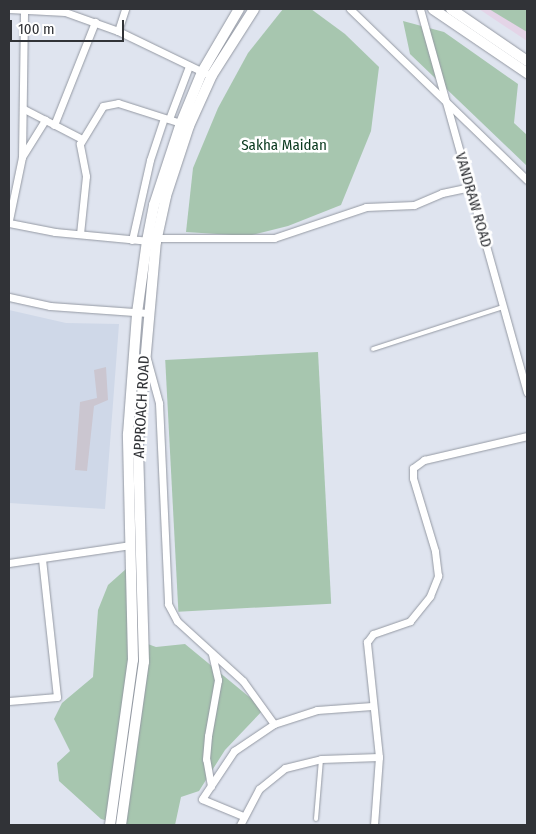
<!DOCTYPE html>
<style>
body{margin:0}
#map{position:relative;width:536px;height:834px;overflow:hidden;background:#dfe4ef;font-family:"Fira Sans Condensed",sans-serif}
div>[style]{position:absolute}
.industrial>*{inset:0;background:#e4d4e7}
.built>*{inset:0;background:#cfd8e8}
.green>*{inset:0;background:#a7c6af;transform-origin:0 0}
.building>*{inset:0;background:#cbc6d0}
.roads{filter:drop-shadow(0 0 1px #9499a3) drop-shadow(0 0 1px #9499a3)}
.lane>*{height:4px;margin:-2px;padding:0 2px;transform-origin:2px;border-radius:2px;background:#fff}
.street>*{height:7px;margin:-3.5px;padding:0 3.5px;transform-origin:3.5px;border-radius:3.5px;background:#fff}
.secondary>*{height:10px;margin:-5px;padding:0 5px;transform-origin:5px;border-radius:5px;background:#fff}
span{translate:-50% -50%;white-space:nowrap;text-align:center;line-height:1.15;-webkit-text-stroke:5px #fff;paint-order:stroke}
.park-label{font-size:15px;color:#09391e}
.street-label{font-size:15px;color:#313337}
.frame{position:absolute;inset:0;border:10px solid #313337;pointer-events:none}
.scale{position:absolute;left:10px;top:20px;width:114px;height:22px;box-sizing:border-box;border:2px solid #313337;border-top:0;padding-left:6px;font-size:15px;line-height:18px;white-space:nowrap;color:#313337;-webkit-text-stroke:4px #fff;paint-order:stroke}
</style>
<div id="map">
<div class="industrial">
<i style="clip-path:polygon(479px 9px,527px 9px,527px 41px)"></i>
</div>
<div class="built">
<i style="clip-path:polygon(9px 310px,66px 323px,119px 324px,105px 509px,9px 503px)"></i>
</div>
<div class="green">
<i style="clip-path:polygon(283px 9px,311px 9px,345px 34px,379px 67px,371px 131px,341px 205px,288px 226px,248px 236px,186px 232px,193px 168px,218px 108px,248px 53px)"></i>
<i style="clip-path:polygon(489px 9px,527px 9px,527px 32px)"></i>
<i style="clip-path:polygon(403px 21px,444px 32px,518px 84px,514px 123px,527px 135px,527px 166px,410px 54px)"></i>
<i style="left:318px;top:352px;width:252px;height:153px;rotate:87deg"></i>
<i style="clip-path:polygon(126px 569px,131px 638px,156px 647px,185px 644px,264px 709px,225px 750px,199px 791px,181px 797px,175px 825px,122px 825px,101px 819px,59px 781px,57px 763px,70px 751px,54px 719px,62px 703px,93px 677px,98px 610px,108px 585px)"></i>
</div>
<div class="building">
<i style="clip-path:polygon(106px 367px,108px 400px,94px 406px,87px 471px,75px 470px,80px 402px,97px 398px,94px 370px)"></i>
</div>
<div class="roads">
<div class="lane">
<i style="left:373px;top:349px;width:137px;rotate:-17.9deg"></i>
<i style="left:316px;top:819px;width:60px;rotate:-85.2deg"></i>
</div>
<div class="street">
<i style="left:9px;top:9px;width:56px;rotate:3.1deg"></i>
<i style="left:65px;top:12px;width:56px;rotate:19.7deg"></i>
<i style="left:118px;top:31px;width:97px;rotate:25.8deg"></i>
<i style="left:350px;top:9px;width:246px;rotate:44deg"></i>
<i style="left:420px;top:9px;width:398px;rotate:74.4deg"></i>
<i style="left:118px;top:31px;width:23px;rotate:-72deg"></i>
<i style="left:24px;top:109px;width:65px;rotate:27.3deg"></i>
<i style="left:169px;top:119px;width:57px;rotate:-69.3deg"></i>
<i style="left:54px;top:125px;width:111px;rotate:-68.3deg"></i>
<i style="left:22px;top:157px;width:44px;rotate:-58.1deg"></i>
<i style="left:9px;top:220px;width:64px;rotate:-78.3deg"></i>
<i style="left:22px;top:157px;width:147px;rotate:-89.2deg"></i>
<i style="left:9px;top:223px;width:47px;rotate:11.1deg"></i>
<i style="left:55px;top:232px;width:95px;rotate:5.4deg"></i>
<i style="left:80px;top:234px;width:58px;rotate:-84.1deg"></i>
<i style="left:86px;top:176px;width:33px;rotate:-101deg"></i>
<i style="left:80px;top:144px;width:44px;rotate:-58.8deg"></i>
<i style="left:103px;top:106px;width:15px;rotate:-11deg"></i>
<i style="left:118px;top:103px;width:69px;rotate:17.7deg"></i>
<i style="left:157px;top:238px;width:117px"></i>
<i style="left:274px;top:238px;width:97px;rotate:-18.6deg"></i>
<i style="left:366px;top:207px;width:48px;rotate:-2.4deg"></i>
<i style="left:414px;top:205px;width:30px;rotate:-23deg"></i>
<i style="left:442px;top:193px;width:29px;rotate:-12deg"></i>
<i style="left:132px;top:240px;width:82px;rotate:-77.3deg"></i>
<i style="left:150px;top:160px;width:44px;rotate:-71.6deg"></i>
<i style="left:9px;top:297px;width:42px;rotate:12.4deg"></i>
<i style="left:50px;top:306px;width:98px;rotate:4.1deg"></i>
<i style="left:147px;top:359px;width:46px;rotate:74.7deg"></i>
<i style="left:159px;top:403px;width:201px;rotate:87.4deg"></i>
<i style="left:168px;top:604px;width:19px;rotate:62deg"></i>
<i style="left:177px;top:621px;width:89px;rotate:42.3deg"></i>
<i style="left:243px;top:681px;width:53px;rotate:54.2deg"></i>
<i style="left:9px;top:563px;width:123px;rotate:-8.4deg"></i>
<i style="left:9px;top:701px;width:48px;rotate:-4.8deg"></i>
<i style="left:57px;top:697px;width:138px;rotate:-96.2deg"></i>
<i style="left:211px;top:786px;width:27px;rotate:-100deg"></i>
<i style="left:206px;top:759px;width:23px;rotate:-85deg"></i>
<i style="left:208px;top:736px;width:57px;rotate:-79.9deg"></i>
<i style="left:218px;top:680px;width:27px;rotate:-103deg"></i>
<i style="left:243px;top:816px;width:44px;rotate:-157.5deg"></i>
<i style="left:202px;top:799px;width:58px;rotate:-56.3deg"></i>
<i style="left:234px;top:751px;width:48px;rotate:-34deg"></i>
<i style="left:274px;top:724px;width:45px;rotate:-18deg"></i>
<i style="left:317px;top:710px;width:55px;rotate:-4.2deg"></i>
<i style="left:240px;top:825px;width:41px;rotate:-62.2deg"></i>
<i style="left:259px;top:789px;width:33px;rotate:-39deg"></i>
<i style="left:285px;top:768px;width:37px;rotate:-14deg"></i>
<i style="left:321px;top:759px;width:58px;rotate:-2deg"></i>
<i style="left:374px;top:825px;width:68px;rotate:-85.8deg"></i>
<i style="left:379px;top:757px;width:116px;rotate:-96deg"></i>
<i style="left:367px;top:642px;width:10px;rotate:-53deg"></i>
<i style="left:373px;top:634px;width:39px;rotate:-19deg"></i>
<i style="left:410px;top:621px;width:32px;rotate:-51deg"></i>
<i style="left:430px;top:596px;width:22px;rotate:-68deg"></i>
<i style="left:438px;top:576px;width:25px;rotate:-97deg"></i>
<i style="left:435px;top:551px;width:76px;rotate:-106.8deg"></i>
<i style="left:413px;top:478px;width:10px;rotate:-90deg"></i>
<i style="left:413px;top:468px;width:14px;rotate:-36deg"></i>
<i style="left:424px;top:460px;width:106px;rotate:-13.1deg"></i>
</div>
<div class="secondary">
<i style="left:433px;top:9px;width:114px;rotate:34.2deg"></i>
<i style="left:451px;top:9px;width:92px;rotate:34.4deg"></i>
<i style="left:110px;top:825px;width:167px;rotate:-82.1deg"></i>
<i style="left:133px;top:660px;width:226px;rotate:-91.3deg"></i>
<i style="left:128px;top:434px;width:121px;rotate:-85.7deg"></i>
<i style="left:137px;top:313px;width:73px;rotate:-82.1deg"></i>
<i style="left:147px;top:241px;width:37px;rotate:-79deg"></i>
<i style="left:154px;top:205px;width:86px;rotate:-71.8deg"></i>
<i style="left:181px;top:123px;width:55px;rotate:-67.6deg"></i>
<i style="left:202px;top:72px;width:73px;rotate:-59.6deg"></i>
<i style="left:121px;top:825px;width:165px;rotate:-82deg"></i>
<i style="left:144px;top:662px;width:220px;rotate:-91.6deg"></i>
<i style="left:138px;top:442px;width:201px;rotate:-84.9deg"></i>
<i style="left:156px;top:242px;width:47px;rotate:-77.7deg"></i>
<i style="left:166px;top:196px;width:74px;rotate:-71.8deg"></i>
<i style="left:189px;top:126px;width:56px;rotate:-65.7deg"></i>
<i style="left:212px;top:75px;width:78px;rotate:-57.5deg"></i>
</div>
</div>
<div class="park-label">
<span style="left:284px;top:146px">Sakha Maidan</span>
</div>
<div class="street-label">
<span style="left:473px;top:200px;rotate:74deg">VANDRAW ROAD</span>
<span style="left:142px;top:407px;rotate:-87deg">APPROACH ROAD</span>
</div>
<div class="frame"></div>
<div class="scale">100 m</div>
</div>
